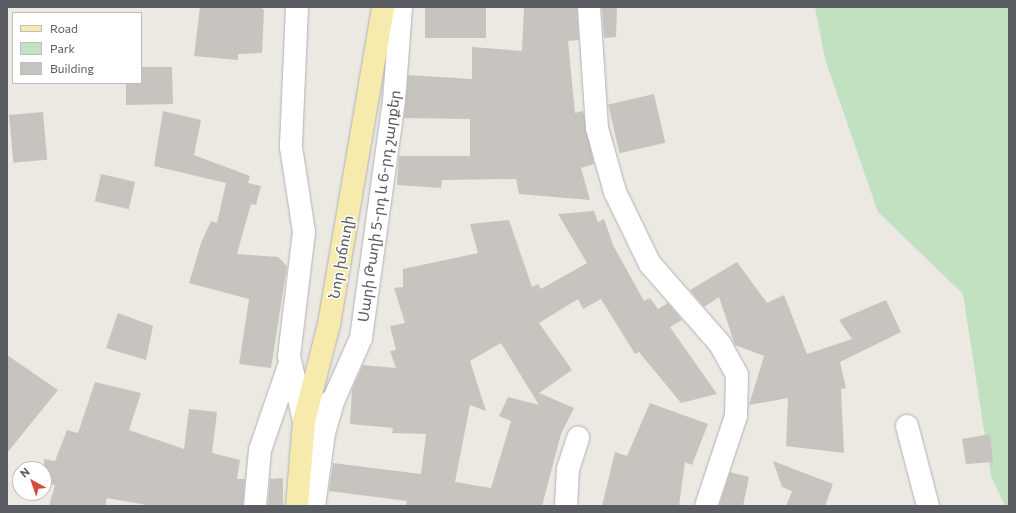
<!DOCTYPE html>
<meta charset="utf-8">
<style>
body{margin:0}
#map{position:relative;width:1016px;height:513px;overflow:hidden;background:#ebe9e2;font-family:Commissioner,"Noto Sans Armenian",sans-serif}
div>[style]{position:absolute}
.green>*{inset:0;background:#c1e1c1}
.building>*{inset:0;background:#c7c4bf;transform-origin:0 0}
.roads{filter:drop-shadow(0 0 1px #afb2b6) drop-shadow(0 0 1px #afb2b6)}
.minor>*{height:22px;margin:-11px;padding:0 11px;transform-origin:11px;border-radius:11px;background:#fff}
.major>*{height:22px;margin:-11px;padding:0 11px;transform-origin:11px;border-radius:11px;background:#f6eaad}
span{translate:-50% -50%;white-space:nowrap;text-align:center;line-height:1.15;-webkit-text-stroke:3px #fff;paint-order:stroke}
.street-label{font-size:15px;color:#5a5d61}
.frame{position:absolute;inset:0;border:8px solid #5a5d61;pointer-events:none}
.legend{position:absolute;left:12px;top:12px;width:130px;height:72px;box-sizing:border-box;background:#fff;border:1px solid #bdbec0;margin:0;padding:5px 7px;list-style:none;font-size:12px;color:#5a5d61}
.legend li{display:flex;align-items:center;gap:8px;height:20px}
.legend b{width:20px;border:1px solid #bdbec0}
.north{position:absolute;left:12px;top:461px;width:40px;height:40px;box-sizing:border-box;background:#fff;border:1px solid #bdbec0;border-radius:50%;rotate:320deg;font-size:11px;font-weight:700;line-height:16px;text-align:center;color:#5a5d61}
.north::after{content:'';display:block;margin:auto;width:14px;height:18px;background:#d54b3e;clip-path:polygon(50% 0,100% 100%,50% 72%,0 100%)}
</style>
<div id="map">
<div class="green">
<i style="clip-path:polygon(815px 7px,1009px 7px,1009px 506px,1005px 506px,991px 476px,963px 294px,878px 212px,825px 59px)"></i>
</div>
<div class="building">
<i style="clip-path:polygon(200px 7px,261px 7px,264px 10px,262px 53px,238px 54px,238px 60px,194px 56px)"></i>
<i style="left:425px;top:7px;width:61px;height:31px"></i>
<i style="clip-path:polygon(524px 7px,577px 7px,579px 40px,568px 41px,575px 113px,583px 111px,594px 164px,581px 168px,590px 200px,519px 194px,516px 179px,442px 180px,441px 188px,397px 185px,399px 156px,470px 156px,470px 119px,404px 118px,408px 75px,472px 79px,472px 47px,522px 51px)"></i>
<i style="clip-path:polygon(602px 7px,617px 7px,616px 37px,604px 38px)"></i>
<i style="clip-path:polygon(141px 67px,172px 67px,173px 104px,126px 105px,126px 83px,141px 83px)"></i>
<i style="left:654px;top:94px;width:50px;height:47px;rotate:77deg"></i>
<i style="clip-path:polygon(163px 111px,201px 120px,194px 155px,250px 176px,248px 183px,261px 186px,256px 205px,251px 204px,237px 254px,278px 257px,287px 266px,271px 368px,239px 364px,249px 299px,189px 283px,201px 243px,211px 221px,217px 223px,226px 183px,154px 166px)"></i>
<i style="left:43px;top:112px;width:48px;height:34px;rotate:85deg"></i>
<i style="left:101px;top:174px;width:35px;height:28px;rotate:13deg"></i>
<i style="clip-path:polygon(evenodd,594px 211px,598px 222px,604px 219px,613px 245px,644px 301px,650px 298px,658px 309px,668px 303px,682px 320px,670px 327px,717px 394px,681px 403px,639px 352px,635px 354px,601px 299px,583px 309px,578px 299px,539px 323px,572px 370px,539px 393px,574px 408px,561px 434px,542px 506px,406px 506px,407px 501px,329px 491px,333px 463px,421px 474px,426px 434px,392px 433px,393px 428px,350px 424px,352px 389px,363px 365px,396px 368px,390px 351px,396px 350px,390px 326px,405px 323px,394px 288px,403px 287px,403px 269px,478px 253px,470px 224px,509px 220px,532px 287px,538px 284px,541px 289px,587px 263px,558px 214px,594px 211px,501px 343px,539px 405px,508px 397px,499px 416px,511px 421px,491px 488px,455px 482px,470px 405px,486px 411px,470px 361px,501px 343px)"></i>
<i style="clip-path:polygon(737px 262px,767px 303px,784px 295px,807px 354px,852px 339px,839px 320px,886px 300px,901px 332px,840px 362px,846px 388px,841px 389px,844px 453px,786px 446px,788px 398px,749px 405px,764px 356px,735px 345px,719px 297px,704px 307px,690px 290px)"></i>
<i style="clip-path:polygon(118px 313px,153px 326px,146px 360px,106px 348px)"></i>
<i style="clip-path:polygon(7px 355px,58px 390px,7px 453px)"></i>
<i style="clip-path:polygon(95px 382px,141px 393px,129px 430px,184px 449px,189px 409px,217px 412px,212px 453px,240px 460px,237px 479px,245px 479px,243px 506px,152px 506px,107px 498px,105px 506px,49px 506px,55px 485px,44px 483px,44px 459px,55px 461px,67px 430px,78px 433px)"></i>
<i style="clip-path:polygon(650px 403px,708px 424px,692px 465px,685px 462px,679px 506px,602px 506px,615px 452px,627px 456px)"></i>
<i style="clip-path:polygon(990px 434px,993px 462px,966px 464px,962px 439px)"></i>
<i style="clip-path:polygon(773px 461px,833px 484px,825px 506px,786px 506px,792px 491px,782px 487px)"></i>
<i style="clip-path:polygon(730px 472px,749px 477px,743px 506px,719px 506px)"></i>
<i style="clip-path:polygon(283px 478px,283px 506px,268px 506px,270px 479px)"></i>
</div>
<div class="roads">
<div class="minor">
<i style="left:297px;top:7px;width:140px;rotate:92.5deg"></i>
<i style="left:291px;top:147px;width:86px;rotate:81.3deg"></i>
<i style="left:304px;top:232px;width:125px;rotate:96.9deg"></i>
<i style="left:289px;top:356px;width:67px;rotate:77deg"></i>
<i style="left:304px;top:421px;width:37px;rotate:-36deg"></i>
<i style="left:334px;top:399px;width:67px;rotate:-66.1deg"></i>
<i style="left:361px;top:338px;width:239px;rotate:-82.1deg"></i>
<i style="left:394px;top:101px;width:94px;rotate:-85.7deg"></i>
<i style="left:589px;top:7px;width:121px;rotate:86.2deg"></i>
<i style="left:597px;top:128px;width:66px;rotate:74.3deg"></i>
<i style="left:615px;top:192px;width:80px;rotate:64.1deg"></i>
<i style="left:650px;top:264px;width:106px;rotate:48.8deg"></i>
<i style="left:720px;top:344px;width:35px;rotate:61deg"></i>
<i style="left:737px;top:375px;width:41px;rotate:91.4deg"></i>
<i style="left:736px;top:416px;width:95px;rotate:108.4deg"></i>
<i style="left:907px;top:426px;width:83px;rotate:75.3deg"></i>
<i style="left:255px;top:506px;width:56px;rotate:-84.9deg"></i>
<i style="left:260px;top:450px;width:89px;rotate:-71deg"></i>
<i style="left:314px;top:506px;width:74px;rotate:-82.2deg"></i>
<i style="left:324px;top:433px;width:35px;rotate:-74deg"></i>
<i style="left:566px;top:506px;width:37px;rotate:-87deg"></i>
<i style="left:568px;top:469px;width:33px;rotate:-72deg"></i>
</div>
<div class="major">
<i style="left:297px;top:506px;width:85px;rotate:-85.3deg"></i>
<i style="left:304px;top:421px;width:100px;rotate:-75.5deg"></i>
<i style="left:329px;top:324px;width:322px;rotate:-80.3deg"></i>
</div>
</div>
<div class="street-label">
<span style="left:379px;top:206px;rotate:-82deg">Սարի Թաղի 5-րդ և 6-րդ շարքեր</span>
<span style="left:341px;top:257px;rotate:-80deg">Նոր խճուղի</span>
</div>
<div class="frame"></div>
<ul class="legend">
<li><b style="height:5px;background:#f6eaad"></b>Road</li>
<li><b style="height:11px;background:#c1e1c1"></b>Park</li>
<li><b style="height:11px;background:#c7c4bf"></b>Building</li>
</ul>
<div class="north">N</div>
</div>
